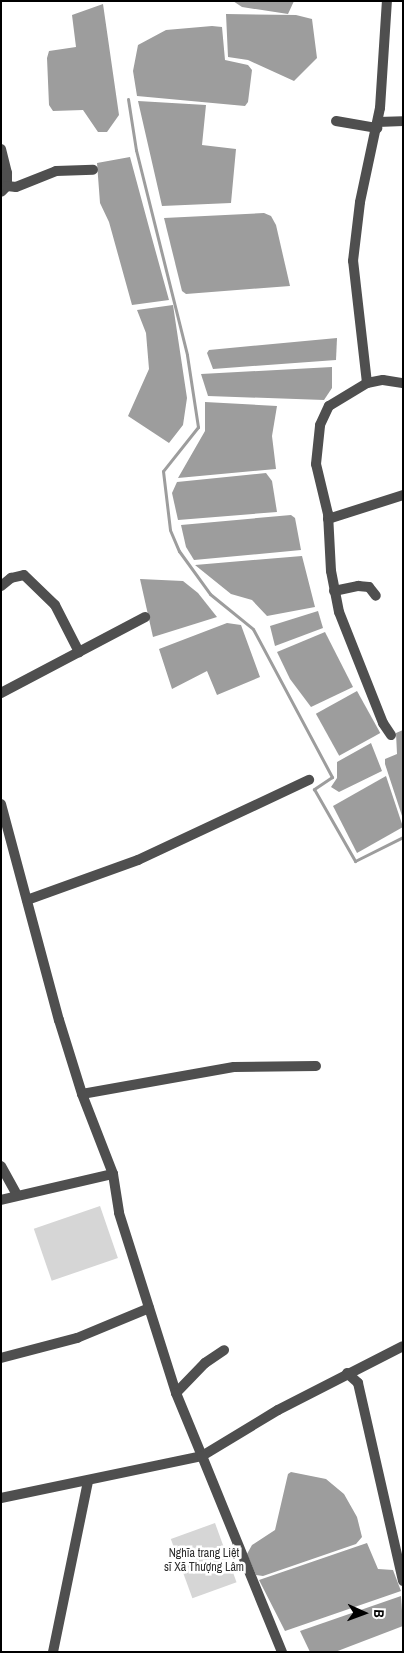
<!DOCTYPE html>
<meta charset="utf-8">
<style>
body{margin:0}
#map{position:relative;width:404px;height:1653px;overflow:hidden;background:#fff;font-family:"Archivo Narrow",sans-serif}
div>[style]{position:absolute}
.green>*{inset:0;background:#d6d6d6;transform-origin:0 0}
.water>*{inset:0;background:#9d9d9d;transform-origin:0 0}
.stream>*{height:3px;margin:-1.5px;padding:0 1.5px;transform-origin:1.5px;border-radius:1.5px;background:#9d9d9d}
.minor>*{height:10px;margin:-5px;padding:0 5px;transform-origin:5px;border-radius:5px;background:#4f4f4f}
.tertiary>*{height:10px;margin:-5px;padding:0 5px;transform-origin:5px;border-radius:5px;background:#4f4f4f}
span{translate:-50% -50%;white-space:nowrap;text-align:center;line-height:1.15;-webkit-text-stroke:5px #fff;paint-order:stroke}
.park-label{font-size:12px;color:#2d2d2d}
.frame{position:absolute;inset:0;border:2px solid #000;pointer-events:none}
.north{position:absolute;left:339px;top:1588px;width:50px;height:50px;-webkit-text-stroke:4px #fff;paint-order:stroke;rotate:92deg;font-size:14px;font-weight:700;line-height:20px;text-align:center;color:#000}
.north::after{content:'';display:block;margin:auto;width:18px;height:22px;background:#000;clip-path:polygon(50% 0,100% 100%,50% 72%,0 100%)}
</style>
<div id="map">
<div class="green">
<i style="left:100px;top:1206px;width:55px;height:70px;rotate:71deg"></i>
<i style="left:215px;top:1523px;width:63px;height:47px;rotate:70deg"></i>
</div>
<div class="water">
<i style="clip-path:polygon(233px 1px,294px 1px,288px 14px,242px 7px)"></i>
<i style="clip-path:polygon(103px 4px,119px 115px,107px 132px,98px 132px,83px 110px,53px 111px,49px 105px,47px 58px,49px 51px,76px 47px,72px 15px)"></i>
<i style="clip-path:polygon(226px 14px,296px 15px,312px 19px,317px 58px,294px 81px,248px 60px,228px 57px)"></i>
<i style="clip-path:polygon(212px 26px,222px 27px,225px 60px,248px 65px,252px 70px,248px 102px,245px 106px,137px 96px,133px 71px,138px 45px,166px 30px)"></i>
<i style="clip-path:polygon(138px 101px,206px 105px,202px 145px,236px 149px,231px 203px,162px 206px)"></i>
<i style="clip-path:polygon(130px 157px,150px 231px,169px 300px,132px 305px,109px 222px,100px 203px,97px 163px)"></i>
<i style="clip-path:polygon(264px 213px,271px 216px,276px 225px,290px 286px,186px 294px,182px 291px,164px 218px)"></i>
<i style="clip-path:polygon(173px 305px,187px 398px,183px 425px,169px 443px,128px 416px,149px 369px,146px 333px,137px 310px)"></i>
<i style="clip-path:polygon(337px 338px,336px 360px,213px 369px,207px 353px,209px 350px)"></i>
<i style="clip-path:polygon(332px 367px,332px 388px,324px 400px,208px 396px,201px 374px)"></i>
<i style="clip-path:polygon(205px 402px,277px 406px,272px 436px,276px 469px,178px 478px,205px 431px)"></i>
<i style="clip-path:polygon(266px 473px,272px 481px,277px 512px,178px 520px,172px 493px,177px 482px)"></i>
<i style="clip-path:polygon(291px 515px,295px 518px,301px 550px,194px 560px,186px 547px,181px 525px)"></i>
<i style="clip-path:polygon(302px 556px,315px 607px,267px 616px,252px 600px,231px 594px,195px 565px)"></i>
<i style="clip-path:polygon(140px 579px,183px 581px,198px 593px,217px 617px,153px 637px)"></i>
<i style="clip-path:polygon(318px 611px,323px 628px,275px 646px,270px 626px)"></i>
<i style="clip-path:polygon(227px 623px,241px 625px,260px 677px,217px 695px,207px 671px,172px 689px,159px 649px)"></i>
<i style="clip-path:polygon(325px 632px,353px 687px,311px 707px,290px 679px,277px 652px)"></i>
<i style="left:357px;top:691px;width:48px;height:47px;rotate:61deg"></i>
<i style="clip-path:polygon(403px 730px,403px 819px,385px 764px,385px 759px,397px 754px,396px 733px)"></i>
<i style="clip-path:polygon(371px 743px,382px 771px,339px 792px,331px 787px,337px 778px,337px 762px)"></i>
<i style="clip-path:polygon(386px 776px,403px 827px,357px 853px,333px 806px)"></i>
<i style="clip-path:polygon(291px 1472px,326px 1479px,344px 1494px,357px 1517px,362px 1537px,356px 1544px,263px 1576px,256px 1575px,247px 1554px,252px 1545px,275px 1530px,288px 1474px)"></i>
<i style="clip-path:polygon(367px 1543px,378px 1569px,393px 1570px,401px 1591px,285px 1631px,259px 1580px)"></i>
<i style="clip-path:polygon(401px 1596px,403px 1626px,335px 1652px,310px 1652px,300px 1631px)"></i>
</div>
<div class="stream">
<i style="left:128px;top:99px;width:52px;rotate:81.1deg"></i>
<i style="left:136px;top:150px;width:211px;rotate:76deg"></i>
<i style="left:187px;top:355px;width:73px;rotate:81.3deg"></i>
<i style="left:198px;top:427px;width:56px;rotate:128.5deg"></i>
<i style="left:163px;top:471px;width:59px;rotate:83.2deg"></i>
<i style="left:170px;top:530px;width:23px;rotate:67deg"></i>
<i style="left:179px;top:551px;width:53px;rotate:54.2deg"></i>
<i style="left:210px;top:594px;width:55px;rotate:39.1deg"></i>
<i style="left:253px;top:629px;width:168px;rotate:61.9deg"></i>
<i style="left:332px;top:777px;width:22px;rotate:146deg"></i>
<i style="left:314px;top:789px;width:83px;rotate:60.3deg"></i>
<i style="left:355px;top:861px;width:54px;rotate:-26.6deg"></i>
</div>
<div class="minor">
<i style="left:336px;top:121px;width:42px;rotate:9.7deg"></i>
<i style="left:378px;top:122px;width:25px;rotate:-2deg"></i>
<i style="left:1px;top:149px;width:25px;rotate:76deg"></i>
<i style="left:7px;top:173px;width:13px;rotate:90deg"></i>
<i style="left:7px;top:186px;width:8px;rotate:135deg"></i>
<i style="left:7px;top:186px;width:9px;rotate:6deg"></i>
<i style="left:16px;top:187px;width:43px;rotate:-21.8deg"></i>
<i style="left:56px;top:171px;width:37px;rotate:-2deg"></i>
<i style="left:367px;top:383px;width:123px;rotate:-96.5deg"></i>
<i style="left:353px;top:261px;width:59px;rotate:-83.2deg"></i>
<i style="left:360px;top:202px;width:96px;rotate:-78deg"></i>
<i style="left:380px;top:108px;width:107px;rotate:-86.3deg"></i>
<i style="left:328px;top:519px;width:79px;rotate:-17.7deg"></i>
<i style="left:1px;top:586px;width:13px;rotate:-39deg"></i>
<i style="left:11px;top:578px;width:13px;rotate:-13deg"></i>
<i style="left:24px;top:575px;width:43px;rotate:44.1deg"></i>
<i style="left:55px;top:605px;width:53px;rotate:62.9deg"></i>
<i style="left:334px;top:591px;width:25px;rotate:-12deg"></i>
<i style="left:358px;top:586px;width:11px;rotate:5deg"></i>
<i style="left:369px;top:587px;width:11px;rotate:52deg"></i>
<i style="left:1px;top:693px;width:163px;rotate:-27.8deg"></i>
<i style="left:391px;top:735px;width:14px;rotate:-124deg"></i>
<i style="left:383px;top:723px;width:119px;rotate:-111.6deg"></i>
<i style="left:339px;top:612px;width:42px;rotate:-101deg"></i>
<i style="left:331px;top:571px;width:57px;rotate:-93deg"></i>
<i style="left:328px;top:514px;width:51px;rotate:-103.5deg"></i>
<i style="left:316px;top:464px;width:39px;rotate:-84deg"></i>
<i style="left:320px;top:425px;width:21px;rotate:-65deg"></i>
<i style="left:329px;top:406px;width:44px;rotate:-31.2deg"></i>
<i style="left:367px;top:383px;width:16px;rotate:-11deg"></i>
<i style="left:383px;top:380px;width:20px;rotate:9deg"></i>
<i style="left:27px;top:900px;width:118px;rotate:-19.8deg"></i>
<i style="left:138px;top:860px;width:189px;rotate:-25.1deg"></i>
<i style="left:82px;top:1094px;width:154px;rotate:-10.1deg"></i>
<i style="left:234px;top:1067px;width:82px;rotate:-0.7deg"></i>
<i style="left:1px;top:1166px;width:33px;rotate:61deg"></i>
<i style="left:1px;top:1200px;width:115px;rotate:-13.1deg"></i>
<i style="left:1px;top:1358px;width:79px;rotate:-14.7deg"></i>
<i style="left:77px;top:1338px;width:78px;rotate:-22.6deg"></i>
<i style="left:347px;top:1373px;width:15px;rotate:42deg"></i>
<i style="left:358px;top:1383px;width:203px;rotate:77.2deg"></i>
<i style="left:176px;top:1393px;width:42px;rotate:-46deg"></i>
<i style="left:205px;top:1363px;width:23px;rotate:-34deg"></i>
<i style="left:1px;top:1498px;width:205px;rotate:-11.8deg"></i>
<i style="left:53px;top:1652px;width:175px;rotate:-78.4deg"></i>
</div>
<div class="tertiary">
<i style="left:1px;top:804px;width:224px;rotate:75deg"></i>
<i style="left:59px;top:1020px;width:77px;rotate:72.7deg"></i>
<i style="left:82px;top:1094px;width:86px;rotate:68.8deg"></i>
<i style="left:113px;top:1174px;width:39px;rotate:81deg"></i>
<i style="left:119px;top:1213px;width:189px;rotate:72.4deg"></i>
<i style="left:176px;top:1393px;width:68px;rotate:67.6deg"></i>
<i style="left:202px;top:1456px;width:89px;rotate:-31.2deg"></i>
<i style="left:278px;top:1410px;width:140px;rotate:-27.1deg"></i>
<i style="left:202px;top:1456px;width:212px;rotate:67.8deg"></i>
</div>
<div class="park-label">
<span style="left:204px;top:1561px">Nghĩa trang Liệt<br>sĩ Xã Thượng Lâm</span>
</div>
<div class="frame"></div>
<div class="north">B</div>
</div>
